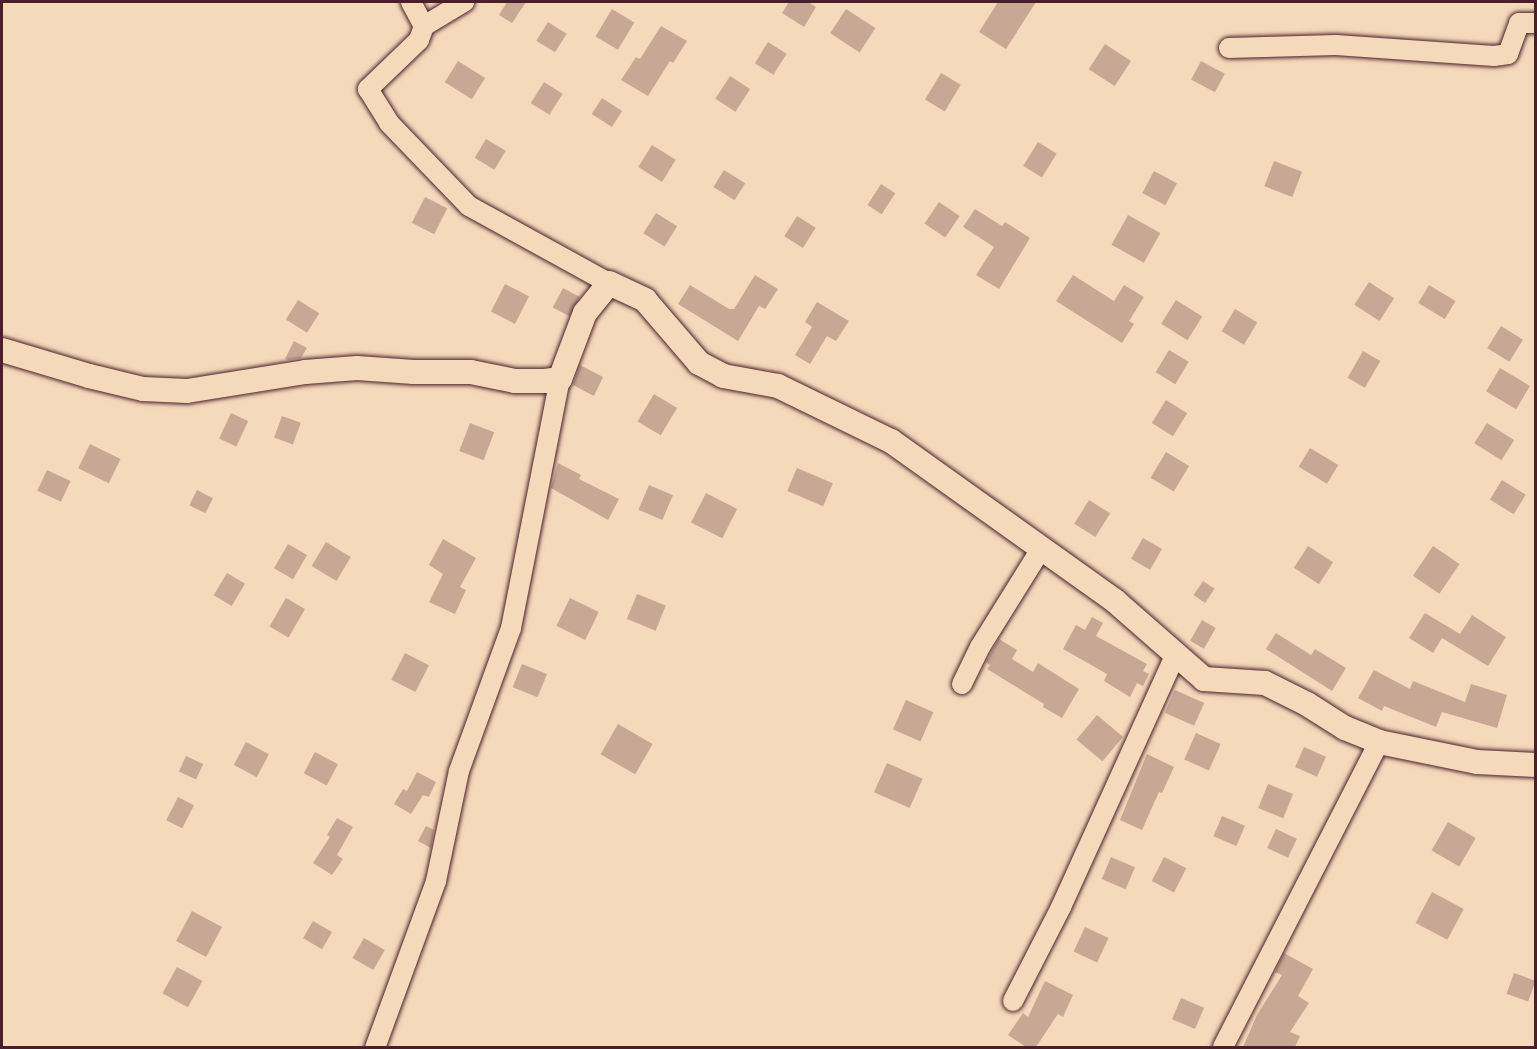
<!DOCTYPE html>
<style>
body{margin:0}
#map{position:relative;width:1537px;height:1049px;overflow:hidden;background:#f5d9bb;font-family:"Gochi Hand",sans-serif}
div>[style]{position:absolute}
.building>*{inset:0;background:#c8a895;transform-origin:0 0}
.roads{filter:drop-shadow(0 0 2px #4a1f2b) drop-shadow(0 0 2px #4a1f2b)}
.minor>*{height:20px;margin:-10px;padding:0 10px;transform-origin:10px;border-radius:10px;background:#f5d9bb}
.tertiary>*{height:24px;margin:-12px;padding:0 12px;transform-origin:12px;border-radius:12px;background:#f5d9bb}
span{translate:-50% -50%;white-space:nowrap;text-align:center;line-height:1.15;-webkit-text-stroke:6px #f5d9bb;paint-order:stroke}
.frame{position:absolute;inset:0;border:3px solid #4a1f2b;pointer-events:none}
</style>
<div id="map">
<div class="building">
<i style="clip-path:polygon(507px 2px,526px 2px,512px 23px,499px 15px)"></i>
<i style="clip-path:polygon(789px 2px,808px 2px,816px 7px,804px 27px,782px 13px)"></i>
<i style="clip-path:polygon(998px 2px,1036px 2px,1006px 49px,979px 32px)"></i>
<i style="left:612px;top:9px;width:26px;height:32px;rotate:31deg"></i>
<i style="left:846px;top:9px;width:35px;height:29px;rotate:33deg"></i>
<i style="left:548px;top:22px;width:22px;height:22px;rotate:32deg"></i>
<i style="clip-path:polygon(661px 26px,687px 41px,673px 63px,670px 61px,648px 96px,621px 80px,636px 57px,640px 59px)"></i>
<i style="left:768px;top:42px;width:22px;height:25px;rotate:32deg"></i>
<i style="left:1105px;top:44px;width:31px;height:30px;rotate:33deg"></i>
<i style="left:458px;top:61px;width:32px;height:25px;rotate:32deg"></i>
<i style="left:1201px;top:61px;width:27px;height:21px;rotate:28deg"></i>
<i style="left:941px;top:73px;width:23px;height:31px;rotate:31deg"></i>
<i style="left:730px;top:76px;width:24px;height:27px;rotate:33deg"></i>
<i style="left:544px;top:82px;width:22px;height:25px;rotate:32deg"></i>
<i style="left:602px;top:98px;width:24px;height:19px;rotate:33deg"></i>
<i style="left:486px;top:139px;width:23px;height:22px;rotate:31deg"></i>
<i style="left:1038px;top:142px;width:22px;height:28px;rotate:32deg"></i>
<i style="left:652px;top:145px;width:28px;height:26px;rotate:32deg"></i>
<i style="left:1274px;top:161px;width:30px;height:27px;rotate:21deg"></i>
<i style="left:724px;top:170px;width:25px;height:20px;rotate:32deg"></i>
<i style="left:1154px;top:171px;width:26px;height:25px;rotate:28deg"></i>
<i style="left:881px;top:184px;width:17px;height:25px;rotate:33deg"></i>
<i style="left:425px;top:197px;width:25px;height:29px;rotate:27deg"></i>
<i style="left:939px;top:202px;width:25px;height:26px;rotate:34deg"></i>
<i style="clip-path:polygon(975px 209px,1002px 226px,1005px 222px,1030px 238px,999px 289px,976px 275px,994px 247px,963px 227px)"></i>
<i style="left:656px;top:213px;width:25px;height:24px;rotate:32deg"></i>
<i style="left:1128px;top:215px;width:37px;height:34px;rotate:29deg"></i>
<i style="left:797px;top:216px;width:22px;height:24px;rotate:32deg"></i>
<i style="clip-path:polygon(755px 275px,778px 289px,765px 309px,759px 306px,738px 341px,678px 304px,690px 285px,729px 309px,734px 309px)"></i>
<i style="clip-path:polygon(1073px 275px,1114px 301px,1124px 285px,1144px 297px,1129px 321px,1134px 324px,1122px 343px,1056px 301px)"></i>
<i style="left:1369px;top:282px;width:30px;height:27px;rotate:33deg"></i>
<i style="left:505px;top:284px;width:27px;height:31px;rotate:27deg"></i>
<i style="left:1429px;top:285px;width:31px;height:21px;rotate:31deg"></i>
<i style="left:563px;top:288px;width:19px;height:22px;rotate:28deg"></i>
<i style="left:298px;top:300px;width:25px;height:23px;rotate:32deg"></i>
<i style="left:1176px;top:300px;width:31px;height:28px;rotate:32deg"></i>
<i style="clip-path:polygon(817px 302px,849px 321px,836px 341px,827px 336px,810px 364px,795px 355px,812px 327px,805px 322px)"></i>
<i style="left:1235px;top:309px;width:26px;height:26px;rotate:31deg"></i>
<i style="left:1501px;top:326px;width:26px;height:26px;rotate:32deg"></i>
<i style="clip-path:polygon(294px 341px,307px 348px,301px 358px,288px 360px,285px 359px)"></i>
<i style="left:1169px;top:350px;width:23px;height:26px;rotate:31deg"></i>
<i style="left:1363px;top:351px;width:20px;height:31px;rotate:30deg"></i>
<i style="clip-path:polygon(580px 365px,603px 377px,594px 396px,573px 385px)"></i>
<i style="left:1500px;top:368px;width:35px;height:27px;rotate:31deg"></i>
<i style="left:654px;top:394px;width:27px;height:32px;rotate:31deg"></i>
<i style="left:1166px;top:400px;width:25px;height:27px;rotate:32deg"></i>
<i style="left:231px;top:413px;width:19px;height:28px;rotate:25deg"></i>
<i style="left:282px;top:416px;width:20px;height:23px;rotate:20deg"></i>
<i style="left:470px;top:423px;width:26px;height:30px;rotate:21deg"></i>
<i style="left:1487px;top:423px;width:32px;height:24px;rotate:32deg"></i>
<i style="left:90px;top:444px;width:34px;height:27px;rotate:26deg"></i>
<i style="left:1310px;top:448px;width:33px;height:22px;rotate:31deg"></i>
<i style="left:1166px;top:452px;width:27px;height:30px;rotate:31deg"></i>
<i style="clip-path:polygon(558px 463px,581px 475px,579px 479px,619px 499px,608px 520px,551px 488px)"></i>
<i style="left:797px;top:468px;width:39px;height:25px;rotate:23deg"></i>
<i style="left:47px;top:470px;width:26px;height:23px;rotate:25deg"></i>
<i style="left:1502px;top:480px;width:28px;height:23px;rotate:32deg"></i>
<i style="left:649px;top:485px;width:26px;height:27px;rotate:23deg"></i>
<i style="left:197px;top:490px;width:18px;height:17px;rotate:27deg"></i>
<i style="left:706px;top:493px;width:35px;height:33px;rotate:27deg"></i>
<i style="left:1089px;top:500px;width:25px;height:28px;rotate:32deg"></i>
<i style="left:1143px;top:538px;width:22px;height:24px;rotate:30deg"></i>
<i style="clip-path:polygon(443px 539px,476px 558px,460px 587px,466px 590px,455px 614px,429px 602px,443px 574px,429px 565px)"></i>
<i style="left:326px;top:542px;width:29px;height:28px;rotate:31deg"></i>
<i style="left:288px;top:544px;width:22px;height:28px;rotate:30deg"></i>
<i style="left:1308px;top:546px;width:30px;height:26px;rotate:33deg"></i>
<i style="left:1433px;top:546px;width:32px;height:36px;rotate:34deg"></i>
<i style="left:227px;top:573px;width:21px;height:26px;rotate:31deg"></i>
<i style="left:1203px;top:581px;width:14px;height:17px;rotate:34deg"></i>
<i style="left:637px;top:594px;width:31px;height:27px;rotate:22deg"></i>
<i style="left:286px;top:598px;width:22px;height:33px;rotate:30deg"></i>
<i style="left:570px;top:598px;width:32px;height:31px;rotate:26deg"></i>
<i style="clip-path:polygon(1425px 613px,1460px 634px,1472px 615px,1506px 637px,1488px 666px,1442px 638px,1433px 653px,1409px 638px)"></i>
<i style="clip-path:polygon(1092px 617px,1103px 623px,1096px 636px,1147px 664px,1143px 671px,1149px 674px,1143px 686px,1137px 683px,1130px 697px,1104px 681px,1107px 674px,1063px 649px,1076px 625px,1085px 630px)"></i>
<i style="left:1202px;top:620px;width:16px;height:24px;rotate:30deg"></i>
<i style="clip-path:polygon(1276px 633px,1311px 655px,1315px 649px,1346px 668px,1332px 691px,1266px 649px)"></i>
<i style="clip-path:polygon(999px 639px,1017px 650px,1012px 659px,1033px 672px,1038px 663px,1079px 689px,1062px 718px,1043px 707px,1044px 704px,987px 669px,990px 665px,986px 662px)"></i>
<i style="left:405px;top:653px;width:27px;height:30px;rotate:27deg"></i>
<i style="left:522px;top:664px;width:27px;height:25px;rotate:22deg"></i>
<i style="clip-path:polygon(1374px 670px,1410px 689px,1413px 681px,1465px 702px,1471px 684px,1507px 695px,1497px 728px,1442px 712px,1436px 727px,1384px 706px,1382px 711px,1358px 698px)"></i>
<i style="left:1175px;top:690px;width:32px;height:25px;rotate:24deg"></i>
<i style="left:906px;top:700px;width:30px;height:32px;rotate:24deg"></i>
<i style="left:1097px;top:715px;width:34px;height:32px;rotate:40deg"></i>
<i style="left:618px;top:724px;width:40px;height:35px;rotate:30deg"></i>
<i style="left:1196px;top:733px;width:27px;height:29px;rotate:24deg"></i>
<i style="left:246px;top:742px;width:26px;height:26px;rotate:28deg"></i>
<i style="left:1304px;top:747px;width:24px;height:22px;rotate:24deg"></i>
<i style="left:315px;top:752px;width:26px;height:24px;rotate:28deg"></i>
<i style="clip-path:polygon(1147px 754px,1174px 767px,1162px 793px,1159px 792px,1142px 830px,1120px 820px)"></i>
<i style="left:186px;top:756px;width:19px;height:17px;rotate:25deg"></i>
<i style="left:887px;top:763px;width:39px;height:32px;rotate:24deg"></i>
<i style="clip-path:polygon(417px 772px,436px 782px,429px 797px,423px 795px,411px 814px,394px 804px,403px 789px,407px 791px)"></i>
<i style="left:1268px;top:784px;width:27px;height:26px;rotate:22deg"></i>
<i style="left:178px;top:797px;width:18px;height:26px;rotate:27deg"></i>
<i style="left:1222px;top:816px;width:25px;height:22px;rotate:23deg"></i>
<i style="clip-path:polygon(337px 818px,353px 827px,337px 855px,343px 859px,332px 875px,313px 863px,330px 837px,327px 835px)"></i>
<i style="left:1448px;top:822px;width:32px;height:33px;rotate:30deg"></i>
<i style="clip-path:polygon(426px 826px,434px 830px,431px 848px,418px 841px)"></i>
<i style="left:1276px;top:829px;width:23px;height:21px;rotate:25deg"></i>
<i style="left:1111px;top:857px;width:26px;height:24px;rotate:23deg"></i>
<i style="left:1164px;top:857px;width:25px;height:27px;rotate:27deg"></i>
<i style="left:1432px;top:892px;width:36px;height:35px;rotate:28deg"></i>
<i style="left:192px;top:911px;width:34px;height:34px;rotate:28deg"></i>
<i style="left:313px;top:921px;width:22px;height:20px;rotate:30deg"></i>
<i style="left:1085px;top:927px;width:26px;height:27px;rotate:25deg"></i>
<i style="left:364px;top:938px;width:24px;height:23px;rotate:30deg"></i>
<i style="clip-path:polygon(1284px 953px,1313px 969px,1298px 996px,1309px 1003px,1290px 1032px,1300px 1036px,1295px 1047px,1243px 1047px,1257px 1015px,1282px 975px,1275px 972px)"></i>
<i style="left:177px;top:967px;width:29px;height:30px;rotate:29deg"></i>
<i style="left:1514px;top:973px;width:23px;height:22px;rotate:20deg"></i>
<i style="clip-path:polygon(1045px 981px,1073px 995px,1063px 1017px,1058px 1014px,1036px 1047px,1026px 1047px,1008px 1035px,1023px 1013px,1028px 1017px)"></i>
<i style="left:1181px;top:998px;width:25px;height:23px;rotate:23deg"></i>
</div>
<div class="roads">
<div class="minor">
<i style="left:411px;top:2px;width:27px;rotate:62deg"></i>
<i style="left:424px;top:26px;width:15px;rotate:110deg"></i>
<i style="left:419px;top:40px;width:71px;rotate:136.1deg"></i>
<i style="left:368px;top:89px;width:40px;rotate:58deg"></i>
<i style="left:389px;top:123px;width:115px;rotate:46.1deg"></i>
<i style="left:469px;top:206px;width:160px;rotate:28.8deg"></i>
<i style="left:424px;top:26px;width:47px;rotate:-31deg"></i>
<i style="left:1229px;top:48px;width:107px;rotate:-1.6deg"></i>
<i style="left:1336px;top:45px;width:158px;rotate:4deg"></i>
<i style="left:1494px;top:56px;width:14px;rotate:-8deg"></i>
<i style="left:1508px;top:54px;width:33px;rotate:-70deg"></i>
<i style="left:1519px;top:23px;width:17px"></i>
<i style="left:962px;top:684px;width:41px;rotate:-64.1deg"></i>
<i style="left:980px;top:647px;width:115px;rotate:-58.1deg"></i>
<i style="left:1013px;top:1001px;width:106px;rotate:-62.9deg"></i>
<i style="left:1061px;top:907px;width:276px;rotate:-65.6deg"></i>
<i style="left:1223px;top:1047px;width:343px;rotate:-62.9deg"></i>
<i style="left:375px;top:1048px;width:178px;rotate:-69.9deg"></i>
<i style="left:436px;top:881px;width:112px;rotate:-78.2deg"></i>
<i style="left:459px;top:771px;width:152px;rotate:-70deg"></i>
<i style="left:511px;top:628px;width:254px;rotate:-78.9deg"></i>
</div>
<div class="tertiary">
<i style="left:2px;top:350px;width:91px;rotate:16.6deg"></i>
<i style="left:89px;top:376px;width:56px;rotate:13.5deg"></i>
<i style="left:143px;top:389px;width:44px;rotate:2.6deg"></i>
<i style="left:187px;top:391px;width:120px;rotate:-9.1deg"></i>
<i style="left:305px;top:372px;width:52px;rotate:-4.4deg"></i>
<i style="left:357px;top:368px;width:57px;rotate:4deg"></i>
<i style="left:414px;top:372px;width:57px"></i>
<i style="left:471px;top:372px;width:45px;rotate:11.6deg"></i>
<i style="left:515px;top:381px;width:30px"></i>
<i style="left:545px;top:381px;width:15px;rotate:-8deg"></i>
<i style="left:560px;top:379px;width:71px;rotate:-69.3deg"></i>
<i style="left:585px;top:313px;width:38px;rotate:-51deg"></i>
<i style="left:609px;top:283px;width:40px;rotate:25deg"></i>
<i style="left:645px;top:300px;width:83px;rotate:49.4deg"></i>
<i style="left:699px;top:363px;width:27px;rotate:28deg"></i>
<i style="left:723px;top:376px;width:56px;rotate:10.3deg"></i>
<i style="left:778px;top:386px;width:126px;rotate:26deg"></i>
<i style="left:891px;top:441px;width:275px;rotate:35.5deg"></i>
<i style="left:1115px;top:601px;width:118px;rotate:41.2deg"></i>
<i style="left:1204px;top:679px;width:61px;rotate:3.8deg"></i>
<i style="left:1265px;top:683px;width:47px;rotate:26.6deg"></i>
<i style="left:1307px;top:704px;width:45px;rotate:32.3deg"></i>
<i style="left:1345px;top:728px;width:37px;rotate:22deg"></i>
<i style="left:1379px;top:742px;width:100px;rotate:11.5deg"></i>
<i style="left:1477px;top:762px;width:59px;rotate:2.9deg"></i>
</div>
</div>
<div class="frame"></div>
</div>
